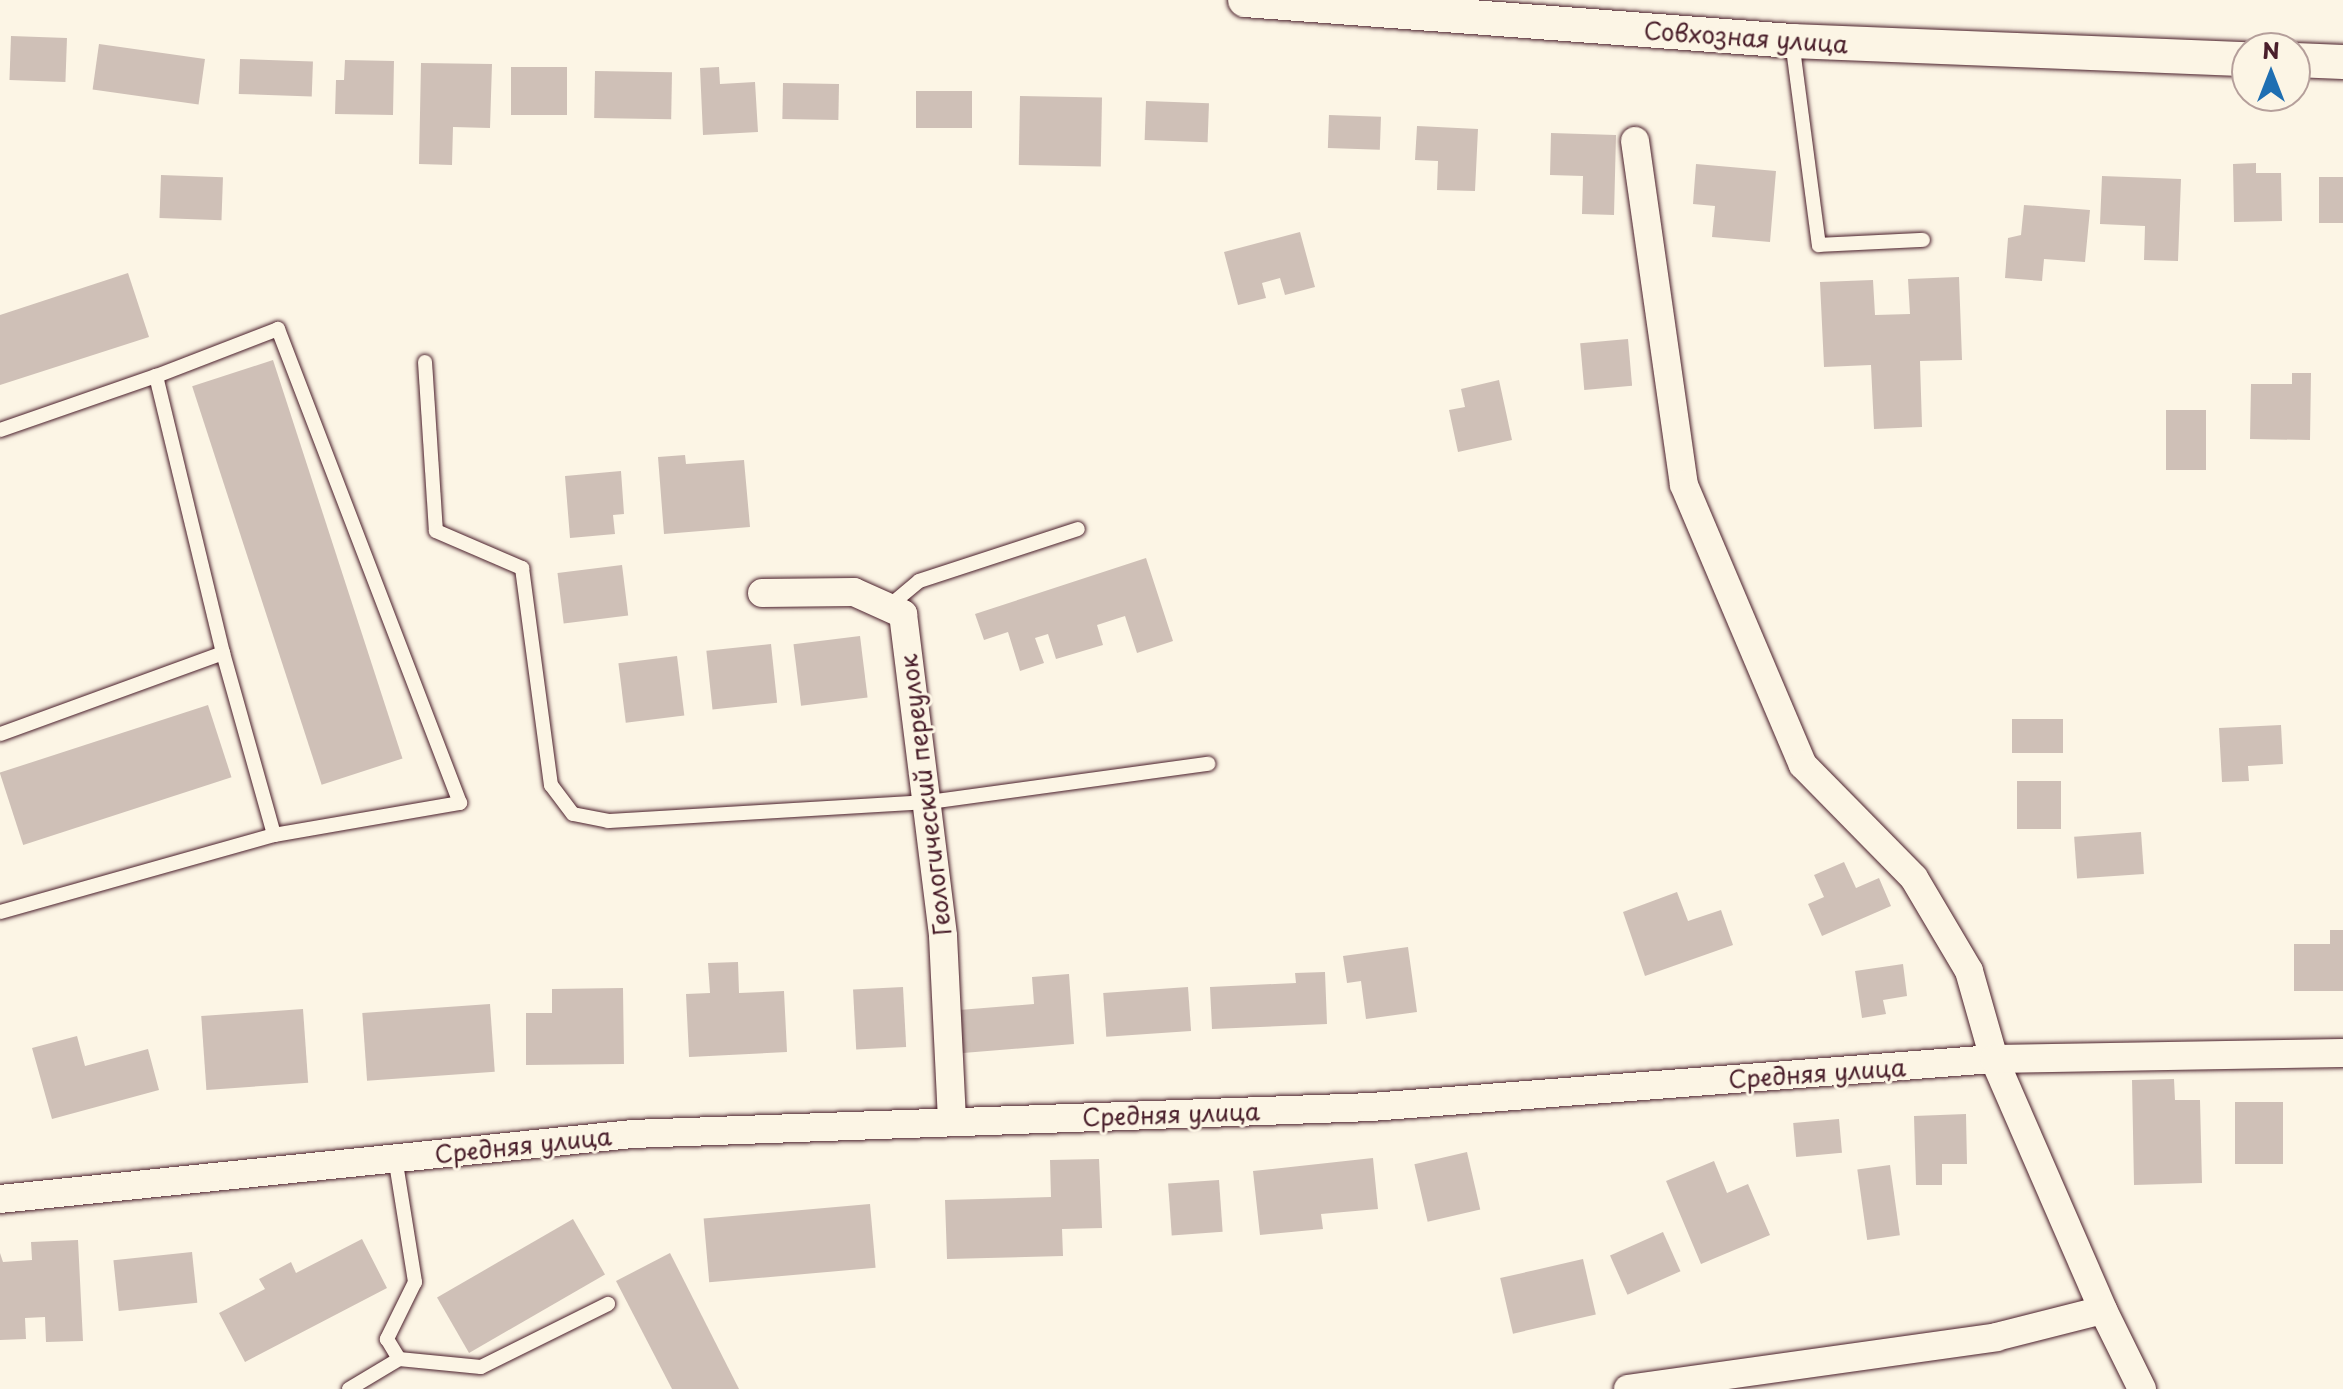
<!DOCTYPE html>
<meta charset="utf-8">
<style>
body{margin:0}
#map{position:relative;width:2343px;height:1389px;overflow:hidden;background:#fcf5e5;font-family:"Playpen Sans",sans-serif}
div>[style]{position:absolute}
.building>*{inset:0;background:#cfc0b7;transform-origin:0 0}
.roads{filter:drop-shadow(0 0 2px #4a1f2b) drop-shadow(0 0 2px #4a1f2b)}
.service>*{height:14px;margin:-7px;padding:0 7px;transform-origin:7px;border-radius:7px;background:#fcf5e5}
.minor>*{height:28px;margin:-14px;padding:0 14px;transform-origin:14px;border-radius:14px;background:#fcf5e5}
.tertiary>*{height:34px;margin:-17px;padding:0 17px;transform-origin:17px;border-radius:17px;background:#fcf5e5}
span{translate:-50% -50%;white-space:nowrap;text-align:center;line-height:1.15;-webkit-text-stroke:6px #fcf5e5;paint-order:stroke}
.street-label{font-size:24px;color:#4a1f2b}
.north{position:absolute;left:2231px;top:32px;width:80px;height:80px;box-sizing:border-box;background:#fcf5e5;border:2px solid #b59f9b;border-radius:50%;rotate:0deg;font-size:22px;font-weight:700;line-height:32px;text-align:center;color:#4a1f2b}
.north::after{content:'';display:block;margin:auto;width:28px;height:36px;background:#1f6fb2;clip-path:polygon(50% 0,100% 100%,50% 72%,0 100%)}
</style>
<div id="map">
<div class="building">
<i style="left:11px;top:36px;width:56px;height:44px;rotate:2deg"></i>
<i style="left:99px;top:44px;width:107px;height:46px;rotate:8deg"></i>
<i style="left:240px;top:59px;width:73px;height:35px;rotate:2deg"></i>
<i style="clip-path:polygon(345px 60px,394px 61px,393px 115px,335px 114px,336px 80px,344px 80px)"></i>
<i style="clip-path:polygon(421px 63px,492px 64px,490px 128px,453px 127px,452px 165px,419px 164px)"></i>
<i style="left:511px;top:67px;width:56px;height:48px"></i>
<i style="clip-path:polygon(719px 67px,720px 84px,755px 82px,758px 132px,703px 135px,700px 68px)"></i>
<i style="left:595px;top:71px;width:77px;height:47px;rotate:1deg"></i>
<i style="left:783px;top:83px;width:56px;height:36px;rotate:1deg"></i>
<i style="left:916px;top:91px;width:56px;height:37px"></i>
<i style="left:1020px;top:96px;width:82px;height:69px;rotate:1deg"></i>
<i style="left:1146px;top:101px;width:63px;height:39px;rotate:2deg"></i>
<i style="left:1329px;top:115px;width:52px;height:33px;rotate:2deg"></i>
<i style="clip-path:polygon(1417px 126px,1478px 129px,1475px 191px,1437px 190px,1438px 161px,1415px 160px)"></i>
<i style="clip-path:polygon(1551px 133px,1616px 135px,1614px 215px,1582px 214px,1583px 176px,1550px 175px)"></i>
<i style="clip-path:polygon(2256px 163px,2256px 173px,2281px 173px,2282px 221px,2234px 222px,2233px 164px)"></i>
<i style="clip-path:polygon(1696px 164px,1776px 171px,1770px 242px,1712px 237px,1715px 206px,1693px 204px)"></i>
<i style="left:161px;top:175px;width:62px;height:43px;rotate:2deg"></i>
<i style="clip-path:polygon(2102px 176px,2181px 179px,2178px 261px,2144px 260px,2145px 226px,2100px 224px)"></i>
<i style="left:2319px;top:177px;width:24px;height:46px"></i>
<i style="clip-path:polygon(2024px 205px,2090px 210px,2085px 262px,2044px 259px,2042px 281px,2005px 278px,2008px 238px,2021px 235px)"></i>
<i style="clip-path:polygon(1300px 232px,1315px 287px,1285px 295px,1280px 278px,1262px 283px,1266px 298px,1238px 305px,1224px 252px)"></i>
<i style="clip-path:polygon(128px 273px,149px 337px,0 385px,0 315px)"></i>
<i style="clip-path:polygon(1959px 277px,1962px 360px,1920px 361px,1922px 427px,1874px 429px,1871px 365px,1824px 367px,1820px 282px,1873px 280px,1875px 315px,1910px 314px,1908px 279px)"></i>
<i style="left:1628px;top:339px;width:47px;height:48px;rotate:85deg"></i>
<i style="left:273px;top:360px;width:419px;height:85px;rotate:72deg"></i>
<i style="clip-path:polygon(2292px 373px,2311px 373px,2310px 440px,2250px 439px,2251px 384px,2292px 384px)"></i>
<i style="clip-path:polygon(1499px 380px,1512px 440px,1458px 452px,1449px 410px,1465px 407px,1461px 389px)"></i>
<i style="left:2166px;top:410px;width:40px;height:60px"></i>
<i style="clip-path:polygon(685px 455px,686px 464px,744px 460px,750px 527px,664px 534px,658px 457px)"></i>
<i style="clip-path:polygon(621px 471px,624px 514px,613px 515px,615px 534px,570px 538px,565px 476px)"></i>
<i style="clip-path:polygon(1146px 558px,1173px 641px,1137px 653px,1125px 616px,1097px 625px,1103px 645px,1056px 659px,1048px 634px,1035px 638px,1044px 663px,1020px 671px,1008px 632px,984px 640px,975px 614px)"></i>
<i style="left:622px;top:565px;width:51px;height:65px;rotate:83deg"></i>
<i style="left:860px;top:636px;width:62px;height:67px;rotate:83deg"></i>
<i style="left:771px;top:644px;width:59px;height:65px;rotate:84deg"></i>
<i style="left:677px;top:656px;width:60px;height:59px;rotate:83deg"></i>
<i style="left:208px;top:705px;width:76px;height:219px;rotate:72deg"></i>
<i style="left:2012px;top:719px;width:51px;height:34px"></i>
<i style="clip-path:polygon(2281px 725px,2283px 764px,2248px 766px,2249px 781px,2222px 782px,2219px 728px)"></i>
<i style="left:2017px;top:781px;width:44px;height:48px"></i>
<i style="left:2141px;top:832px;width:42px;height:67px;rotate:86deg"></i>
<i style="clip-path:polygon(1844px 862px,1856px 888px,1879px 878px,1891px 906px,1822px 936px,1808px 904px,1824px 897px,1814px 875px)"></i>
<i style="clip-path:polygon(1677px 892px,1688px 921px,1721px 910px,1733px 945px,1645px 976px,1623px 912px)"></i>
<i style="clip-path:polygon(2330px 930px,2343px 930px,2343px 991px,2294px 991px,2294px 944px,2330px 944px)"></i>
<i style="clip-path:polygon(1408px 947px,1417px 1012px,1366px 1019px,1361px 981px,1347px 983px,1343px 956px)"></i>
<i style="clip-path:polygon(738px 962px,739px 993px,784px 991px,787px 1052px,689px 1057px,686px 994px,710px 993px,708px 963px)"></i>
<i style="clip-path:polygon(1903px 964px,1907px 996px,1883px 1000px,1886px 1014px,1862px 1018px,1855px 971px)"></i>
<i style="clip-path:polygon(1325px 972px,1327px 1024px,1212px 1029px,1210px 987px,1296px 983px,1295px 973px)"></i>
<i style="clip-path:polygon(1069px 974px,1074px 1044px,963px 1053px,959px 1010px,1034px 1004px,1032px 977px)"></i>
<i style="left:903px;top:987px;width:60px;height:50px;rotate:87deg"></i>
<i style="left:1188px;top:987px;width:44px;height:85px;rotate:86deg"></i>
<i style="clip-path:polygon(623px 988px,624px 1064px,526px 1065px,526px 1013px,552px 1013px,552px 989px)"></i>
<i style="left:490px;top:1004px;width:68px;height:128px;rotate:86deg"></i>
<i style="left:303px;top:1009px;width:74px;height:102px;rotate:86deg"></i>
<i style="clip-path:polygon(77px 1036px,85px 1066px,148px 1049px,159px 1090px,52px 1119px,32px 1048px)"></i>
<i style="clip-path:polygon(2174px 1079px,2175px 1100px,2200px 1100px,2202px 1183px,2134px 1185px,2132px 1080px)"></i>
<i style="left:2235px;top:1102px;width:48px;height:62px"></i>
<i style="clip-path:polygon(1966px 1114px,1967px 1164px,1942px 1164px,1942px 1185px,1916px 1185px,1914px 1116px)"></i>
<i style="left:1839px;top:1119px;width:34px;height:46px;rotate:85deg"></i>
<i style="left:1467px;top:1152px;width:59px;height:54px;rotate:77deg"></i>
<i style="clip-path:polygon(1373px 1158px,1378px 1209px,1321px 1214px,1323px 1229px,1260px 1235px,1253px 1171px)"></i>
<i style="clip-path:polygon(1099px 1159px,1102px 1228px,1062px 1229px,1063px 1256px,947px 1259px,945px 1200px,1051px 1197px,1050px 1160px)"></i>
<i style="clip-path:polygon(1714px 1161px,1727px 1193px,1748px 1184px,1770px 1235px,1701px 1264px,1666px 1181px)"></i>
<i style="left:1890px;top:1165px;width:71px;height:33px;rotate:82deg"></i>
<i style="left:1219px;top:1180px;width:52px;height:51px;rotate:86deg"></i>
<i style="left:870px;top:1204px;width:64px;height:167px;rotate:85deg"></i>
<i style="left:573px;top:1219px;width:64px;height:157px;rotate:60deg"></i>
<i style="left:1663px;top:1232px;width:43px;height:58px;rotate:66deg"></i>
<i style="clip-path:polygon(362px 1239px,387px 1288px,245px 1362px,219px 1313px,265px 1289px,259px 1279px,291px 1262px,296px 1273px)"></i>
<i style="clip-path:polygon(78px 1240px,83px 1341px,46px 1342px,45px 1317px,25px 1318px,26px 1339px,0 1340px,0 1253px,3px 1262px,32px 1260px,31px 1242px)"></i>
<i style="left:192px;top:1252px;width:51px;height:79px;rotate:84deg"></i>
<i style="clip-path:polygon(670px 1253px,739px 1389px,672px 1389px,616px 1281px)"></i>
<i style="left:1583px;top:1259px;width:57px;height:85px;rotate:77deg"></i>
</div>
<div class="roads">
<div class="service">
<i style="left:1792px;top:41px;width:206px;rotate:82.5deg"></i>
<i style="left:1819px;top:245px;width:104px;rotate:-2.8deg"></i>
<i style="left:425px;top:362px;width:169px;rotate:86.3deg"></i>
<i style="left:436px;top:531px;width:94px;rotate:23.3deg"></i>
<i style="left:522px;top:568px;width:219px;rotate:82.4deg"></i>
<i style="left:551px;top:785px;width:36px;rotate:53deg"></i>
<i style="left:573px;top:814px;width:36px;rotate:11deg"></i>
<i style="left:608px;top:821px;width:322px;rotate:-3.4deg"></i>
<i style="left:929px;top:802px;width:282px;rotate:-7.8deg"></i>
<i style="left:0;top:430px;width:165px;rotate:-19.1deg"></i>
<i style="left:156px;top:376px;width:285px;rotate:76.4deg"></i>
<i style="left:223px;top:653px;width:237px;rotate:160deg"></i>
<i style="left:888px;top:607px;width:40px;rotate:-40deg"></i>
<i style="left:919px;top:581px;width:167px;rotate:-18.1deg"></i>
<i style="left:223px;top:653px;width:189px;rotate:74.3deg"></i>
<i style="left:0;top:912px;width:285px;rotate:-15.7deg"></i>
<i style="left:274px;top:835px;width:189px;rotate:-9.8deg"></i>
<i style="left:460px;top:803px;width:508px;rotate:-111.01deg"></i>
<i style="left:278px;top:329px;width:131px;rotate:158.9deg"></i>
<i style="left:395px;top:1157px;width:127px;rotate:80.9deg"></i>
<i style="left:415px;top:1282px;width:64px;rotate:116.2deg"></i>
<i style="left:387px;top:1339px;width:23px;rotate:59deg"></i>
<i style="left:349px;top:1389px;width:58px;rotate:-31deg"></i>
<i style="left:399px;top:1359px;width:82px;rotate:5.6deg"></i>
<i style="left:481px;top:1367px;width:142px;rotate:-26.4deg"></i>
</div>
<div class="minor">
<i style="left:1635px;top:141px;width:347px;rotate:81.9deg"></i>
<i style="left:1684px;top:485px;width:304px;rotate:67deg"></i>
<i style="left:1803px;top:765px;width:158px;rotate:45.5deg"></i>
<i style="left:1914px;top:878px;width:108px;rotate:59.4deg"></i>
<i style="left:1969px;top:971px;width:91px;rotate:74.1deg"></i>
<i style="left:1994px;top:1059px;width:274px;rotate:66.5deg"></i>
<i style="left:762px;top:593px;width:92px;rotate:-0.6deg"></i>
<i style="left:854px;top:592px;width:54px;rotate:24.2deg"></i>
<i style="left:903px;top:614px;width:324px;rotate:82.9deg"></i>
<i style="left:943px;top:936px;width:185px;rotate:87.2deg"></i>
<i style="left:0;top:1199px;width:635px;rotate:-5.87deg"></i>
<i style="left:632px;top:1134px;width:739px;rotate:-2.09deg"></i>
<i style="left:1371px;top:1107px;width:625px;rotate:-4.41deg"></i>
<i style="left:1994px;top:1059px;width:349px;rotate:-1deg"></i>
<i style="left:1628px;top:1389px;width:372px;rotate:-8deg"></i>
<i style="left:1996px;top:1337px;width:110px;rotate:-14.2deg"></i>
<i style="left:2103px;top:1310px;width:88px;rotate:63.7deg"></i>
</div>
<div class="tertiary">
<i style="left:1245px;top:0;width:549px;rotate:4.29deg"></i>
<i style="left:1792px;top:41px;width:455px;rotate:2.3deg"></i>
<i style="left:2295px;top:60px;width:48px;rotate:2.4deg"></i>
</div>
</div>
<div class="street-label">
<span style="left:1746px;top:37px;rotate:4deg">Совхозная улица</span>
<span style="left:925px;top:795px;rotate:-97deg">Геологический переулок</span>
<span style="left:1817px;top:1073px;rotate:-4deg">Средняя улица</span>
<span style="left:1171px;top:1114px;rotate:-2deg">Средняя улица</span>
<span style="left:523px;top:1145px;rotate:-6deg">Средняя улица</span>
</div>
<div class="north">N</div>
</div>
